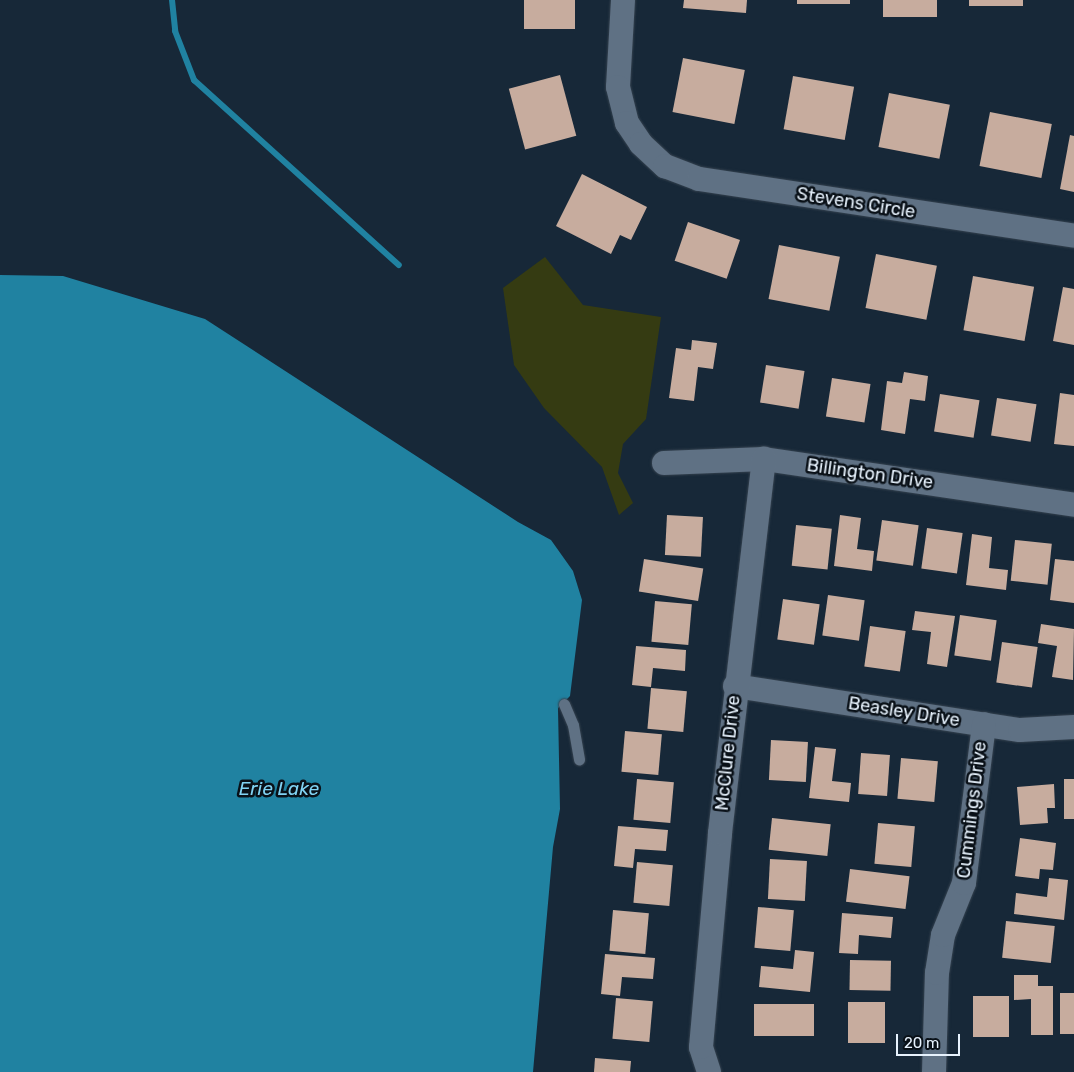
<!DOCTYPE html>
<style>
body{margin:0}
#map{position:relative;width:1074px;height:1072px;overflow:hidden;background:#172838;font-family:Rubik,sans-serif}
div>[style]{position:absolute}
.green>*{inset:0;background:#353b12}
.water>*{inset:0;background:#2082a1}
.stream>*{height:6px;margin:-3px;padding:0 3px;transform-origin:3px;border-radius:3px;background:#2082a1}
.building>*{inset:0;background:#c7ac9e;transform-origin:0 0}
.roads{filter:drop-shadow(0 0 1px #35424f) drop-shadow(0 0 1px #35424f)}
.service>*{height:11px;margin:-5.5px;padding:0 5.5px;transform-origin:5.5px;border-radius:5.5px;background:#5f7184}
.minor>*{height:24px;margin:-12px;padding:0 12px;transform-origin:12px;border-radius:12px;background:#5f7184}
span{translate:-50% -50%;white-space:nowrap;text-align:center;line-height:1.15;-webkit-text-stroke:5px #091017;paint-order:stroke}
.street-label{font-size:18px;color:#e7f2fd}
.water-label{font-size:19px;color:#81d3f3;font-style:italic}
.scale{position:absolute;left:896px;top:1034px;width:64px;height:22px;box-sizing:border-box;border:2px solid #e7f2fd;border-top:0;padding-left:6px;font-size:15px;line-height:18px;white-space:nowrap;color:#e7f2fd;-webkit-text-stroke:4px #091017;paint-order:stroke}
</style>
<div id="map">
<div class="green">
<i style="clip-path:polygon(545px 257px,583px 305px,661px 317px,646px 419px,623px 444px,618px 473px,633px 503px,619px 515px,602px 467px,544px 408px,514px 365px,503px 288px)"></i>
</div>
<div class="water">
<i style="clip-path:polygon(0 275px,63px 276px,205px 319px,518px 522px,551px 540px,573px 571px,582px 600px,570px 696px,558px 708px,560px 809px,553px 847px,533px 1072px,0 1072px)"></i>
</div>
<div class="stream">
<i style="left:172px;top:0;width:31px;rotate:84deg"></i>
<i style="left:175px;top:31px;width:53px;rotate:68.8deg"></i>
<i style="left:194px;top:80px;width:276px;rotate:42.1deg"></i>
</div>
<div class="building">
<i style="left:524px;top:0;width:51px;height:29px"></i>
<i style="clip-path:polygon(684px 0,747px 0,746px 13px,683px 8px)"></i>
<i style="left:797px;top:0;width:53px;height:4px"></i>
<i style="left:883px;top:0;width:54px;height:17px"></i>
<i style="left:969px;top:0;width:54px;height:6px"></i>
<i style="left:683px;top:58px;width:63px;height:55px;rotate:11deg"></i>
<i style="left:560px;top:75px;width:63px;height:53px;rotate:75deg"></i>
<i style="left:793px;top:76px;width:62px;height:54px;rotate:10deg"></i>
<i style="left:889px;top:93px;width:62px;height:55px;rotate:11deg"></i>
<i style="left:990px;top:112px;width:63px;height:55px;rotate:11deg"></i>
<i style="clip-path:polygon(1070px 135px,1074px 136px,1074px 192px,1060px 189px)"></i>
<i style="clip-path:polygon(582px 174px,647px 207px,631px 240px,620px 235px,611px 254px,556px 226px)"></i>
<i style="left:688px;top:222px;width:55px;height:41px;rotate:19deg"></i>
<i style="left:779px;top:245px;width:62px;height:55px;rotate:11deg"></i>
<i style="left:876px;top:254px;width:62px;height:55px;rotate:11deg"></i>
<i style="left:973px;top:276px;width:62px;height:55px;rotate:10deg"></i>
<i style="clip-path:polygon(1063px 287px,1074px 289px,1074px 345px,1053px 341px)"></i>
<i style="clip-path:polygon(692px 340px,717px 343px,713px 369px,698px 367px,694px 401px,669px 398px,676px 348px,691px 350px)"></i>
<i style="left:766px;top:365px;width:39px;height:38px;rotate:9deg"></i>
<i style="clip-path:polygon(904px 372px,928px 376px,925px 401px,910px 399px,905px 434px,881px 430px,887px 381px,902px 383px)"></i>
<i style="left:832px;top:378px;width:39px;height:39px;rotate:9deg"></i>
<i style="clip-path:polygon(1060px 393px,1074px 395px,1074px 446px,1054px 444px)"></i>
<i style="left:940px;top:394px;width:40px;height:38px;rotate:9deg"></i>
<i style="left:997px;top:398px;width:40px;height:38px;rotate:9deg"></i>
<i style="left:667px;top:515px;width:36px;height:40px;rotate:3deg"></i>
<i style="clip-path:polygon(840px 515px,861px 518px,857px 549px,874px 551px,872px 571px,834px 566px)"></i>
<i style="left:882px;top:520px;width:37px;height:41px;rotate:8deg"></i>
<i style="left:796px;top:525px;width:36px;height:41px;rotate:6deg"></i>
<i style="left:927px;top:528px;width:36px;height:41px;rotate:8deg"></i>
<i style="clip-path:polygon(972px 534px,992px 537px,989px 568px,1008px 570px,1006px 590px,966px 585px)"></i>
<i style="left:1015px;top:540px;width:37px;height:41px;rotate:6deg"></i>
<i style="left:644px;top:559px;width:60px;height:33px;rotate:9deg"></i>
<i style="clip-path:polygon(1055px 559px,1074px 561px,1074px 603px,1050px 600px)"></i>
<i style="left:828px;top:595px;width:37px;height:41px;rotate:8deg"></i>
<i style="left:783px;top:599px;width:37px;height:41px;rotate:8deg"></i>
<i style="left:655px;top:601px;width:37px;height:41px;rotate:5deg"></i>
<i style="clip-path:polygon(915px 611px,955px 616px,947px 667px,927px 664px,931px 632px,912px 630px)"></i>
<i style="left:960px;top:615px;width:37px;height:41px;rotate:8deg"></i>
<i style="clip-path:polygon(1041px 624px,1074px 629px,1073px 680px,1052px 677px,1057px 646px,1038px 643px)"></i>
<i style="left:870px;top:626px;width:36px;height:41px;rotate:8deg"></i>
<i style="left:1002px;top:642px;width:36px;height:41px;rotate:8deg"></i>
<i style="clip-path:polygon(636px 646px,686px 650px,685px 671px,653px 668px,651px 687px,632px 685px)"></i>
<i style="left:651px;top:688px;width:36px;height:41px;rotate:5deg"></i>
<i style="left:625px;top:731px;width:37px;height:41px;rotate:5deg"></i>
<i style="left:771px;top:740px;width:37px;height:40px;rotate:3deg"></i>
<i style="clip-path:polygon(815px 747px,836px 749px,832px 781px,851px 783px,849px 802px,809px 798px)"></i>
<i style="left:861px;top:753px;width:29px;height:41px;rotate:4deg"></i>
<i style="left:901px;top:758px;width:37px;height:41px;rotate:5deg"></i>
<i style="left:637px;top:779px;width:37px;height:41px;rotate:5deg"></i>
<i style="left:1064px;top:779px;width:10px;height:40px"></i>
<i style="clip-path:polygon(1054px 784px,1055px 808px,1047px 808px,1048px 823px,1020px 825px,1017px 787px)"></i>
<i style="left:772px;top:818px;width:59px;height:32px;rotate:6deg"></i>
<i style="left:878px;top:823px;width:37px;height:41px;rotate:5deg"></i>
<i style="clip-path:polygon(618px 826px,668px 830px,666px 851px,635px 849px,633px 868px,614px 866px)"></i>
<i style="clip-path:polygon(1020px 838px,1056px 843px,1053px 870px,1040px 869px,1039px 879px,1015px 876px)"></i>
<i style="left:770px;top:859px;width:37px;height:40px;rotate:3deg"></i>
<i style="left:637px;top:862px;width:36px;height:41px;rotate:5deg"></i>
<i style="left:850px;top:869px;width:60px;height:33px;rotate:7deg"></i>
<i style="clip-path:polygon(1049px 878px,1068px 880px,1064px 920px,1014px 914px,1016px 893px,1047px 897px)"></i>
<i style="left:758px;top:907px;width:36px;height:41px;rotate:5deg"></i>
<i style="left:613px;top:910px;width:36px;height:41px;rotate:5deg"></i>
<i style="clip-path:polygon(842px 913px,893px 917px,891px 938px,859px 935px,858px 954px,839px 953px)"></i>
<i style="left:1006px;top:921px;width:49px;height:37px;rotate:6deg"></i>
<i style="clip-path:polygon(795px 950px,814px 952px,810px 992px,759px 987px,761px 966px,793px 969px)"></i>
<i style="clip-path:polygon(605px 954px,655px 958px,653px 979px,622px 977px,620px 996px,601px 994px)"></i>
<i style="left:850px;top:960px;width:41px;height:30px;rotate:1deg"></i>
<i style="clip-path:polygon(1014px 975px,1038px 975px,1038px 986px,1053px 986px,1053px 1035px,1031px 1035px,1031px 999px,1014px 1000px)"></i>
<i style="left:1060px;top:993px;width:14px;height:41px"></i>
<i style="left:973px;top:996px;width:36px;height:41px"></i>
<i style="left:616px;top:998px;width:37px;height:41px;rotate:5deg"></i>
<i style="left:848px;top:1002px;width:37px;height:41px"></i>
<i style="left:754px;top:1004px;width:60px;height:32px"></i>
<i style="clip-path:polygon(595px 1058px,631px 1061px,630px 1072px,594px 1072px)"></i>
</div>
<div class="roads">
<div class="service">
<i style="left:564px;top:704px;width:23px;rotate:67deg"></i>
<i style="left:573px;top:725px;width:35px;rotate:80deg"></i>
</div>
<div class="minor">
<i style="left:623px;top:0;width:87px;rotate:93.3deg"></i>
<i style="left:618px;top:87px;width:37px;rotate:76deg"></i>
<i style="left:627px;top:123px;width:25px;rotate:56deg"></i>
<i style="left:641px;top:144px;width:33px;rotate:43deg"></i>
<i style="left:665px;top:166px;width:36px;rotate:21deg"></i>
<i style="left:699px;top:179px;width:379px;rotate:8.6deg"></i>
<i style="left:664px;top:463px;width:100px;rotate:-2.3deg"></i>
<i style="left:764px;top:459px;width:313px;rotate:8.4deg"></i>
<i style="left:735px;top:686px;width:288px;rotate:8.8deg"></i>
<i style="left:1020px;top:730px;width:54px;rotate:-3.2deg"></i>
<i style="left:709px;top:1072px;width:26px;rotate:-108deg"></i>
<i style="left:701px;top:1047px;width:215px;rotate:-84.9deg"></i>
<i style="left:720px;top:833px;width:377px;rotate:-83.3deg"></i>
<i style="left:934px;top:1072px;width:99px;rotate:-88.3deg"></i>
<i style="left:937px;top:973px;width:38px;rotate:-81deg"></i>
<i style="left:943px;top:935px;width:56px;rotate:-68deg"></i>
<i style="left:964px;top:883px;width:160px;rotate:-82.8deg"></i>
</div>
</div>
<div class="street-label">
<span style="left:856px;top:203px;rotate:9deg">Stevens Circle</span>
<span style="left:870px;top:474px;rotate:8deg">Billington Drive</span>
<span style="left:904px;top:712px;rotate:9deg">Beasley Drive</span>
<span style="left:728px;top:753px;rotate:-84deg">McClure Drive</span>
<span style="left:972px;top:810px;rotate:-83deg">Cummings Drive</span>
</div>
<div class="water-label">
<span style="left:279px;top:789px">Erie Lake</span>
</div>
<div class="scale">20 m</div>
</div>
